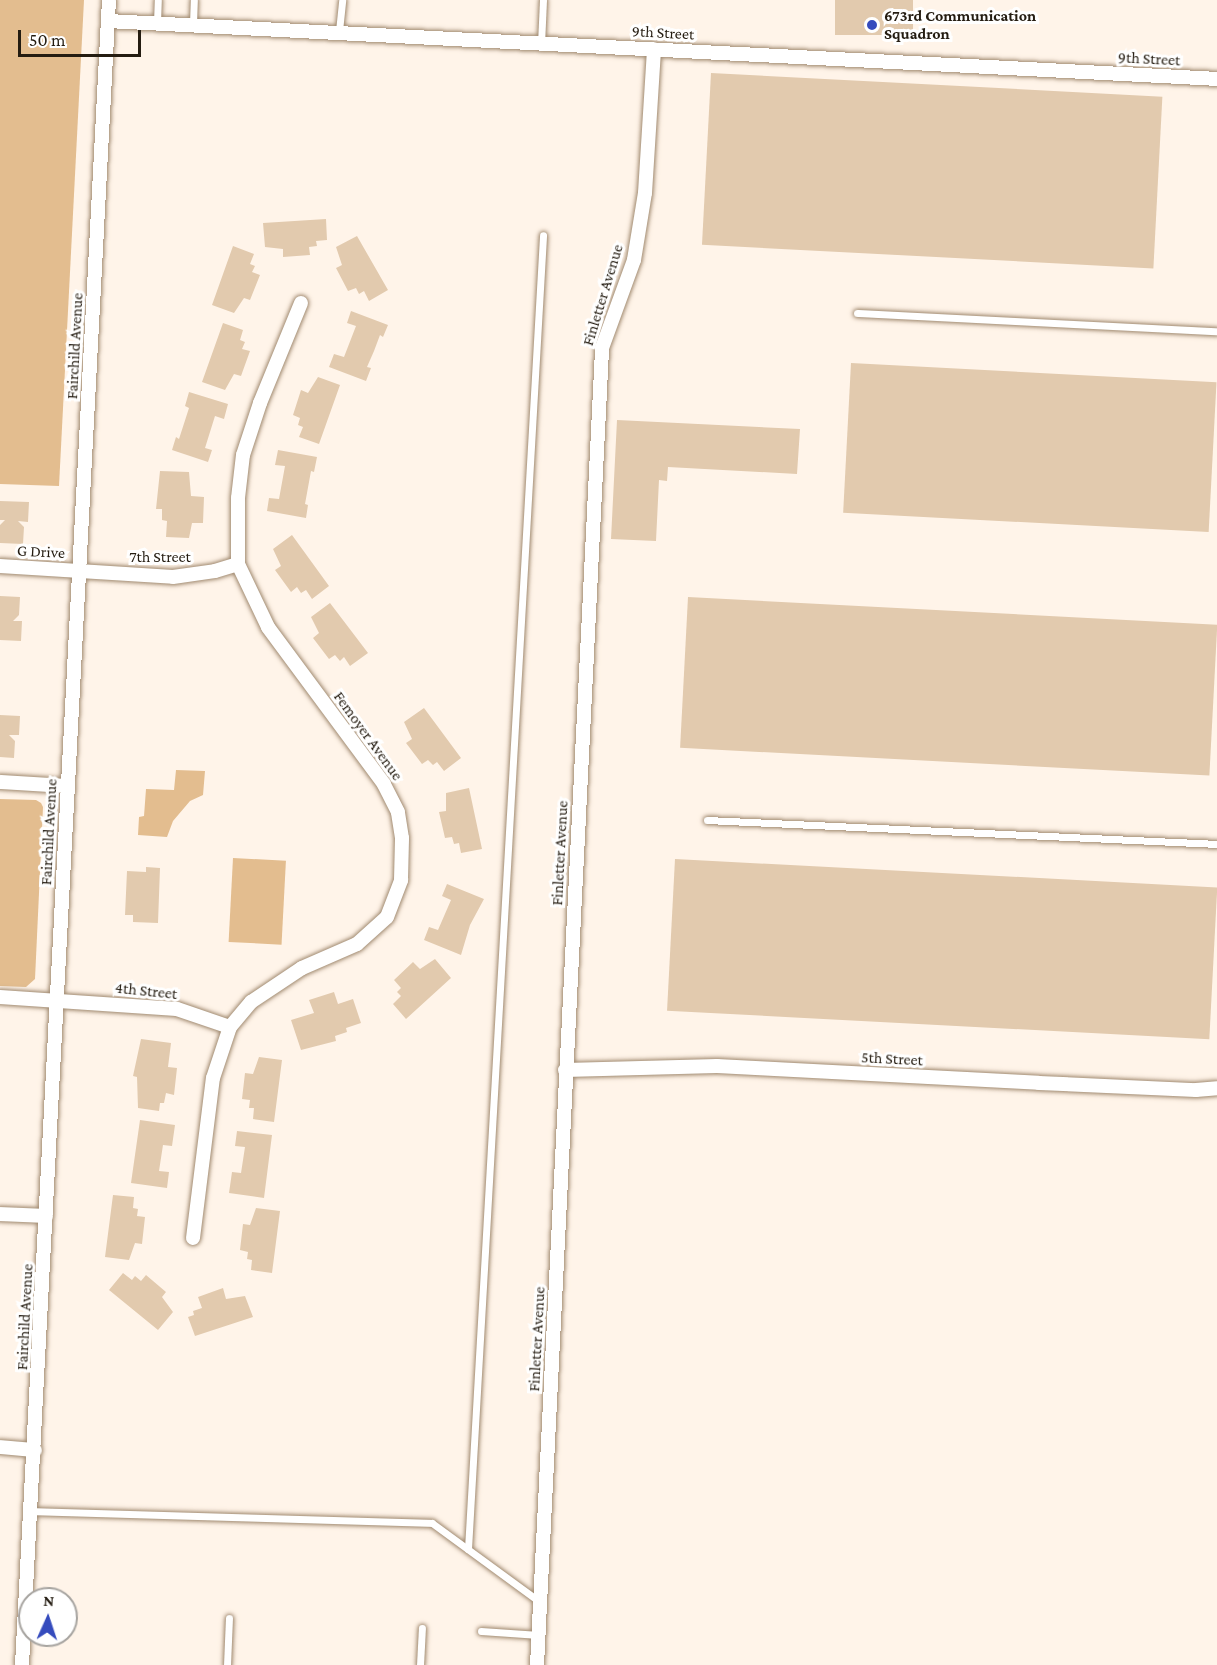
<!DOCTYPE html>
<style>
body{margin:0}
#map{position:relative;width:1217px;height:1665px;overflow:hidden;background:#fff4e9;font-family:"Crimson Pro",serif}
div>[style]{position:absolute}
.green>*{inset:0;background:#e3bd8f;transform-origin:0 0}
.building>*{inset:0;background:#e2caae;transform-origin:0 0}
.roads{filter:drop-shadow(0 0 2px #a18a70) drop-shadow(0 0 2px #a18a70)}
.service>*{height:7px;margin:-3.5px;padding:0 3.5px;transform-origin:3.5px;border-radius:3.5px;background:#fff}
.minor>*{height:14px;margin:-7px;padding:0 7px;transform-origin:7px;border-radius:7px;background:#fff}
.dots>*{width:16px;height:16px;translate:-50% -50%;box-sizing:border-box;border:3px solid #fff;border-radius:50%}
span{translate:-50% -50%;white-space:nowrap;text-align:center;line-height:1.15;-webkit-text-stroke:6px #fff;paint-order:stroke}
.poi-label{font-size:16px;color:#241c11;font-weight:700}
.left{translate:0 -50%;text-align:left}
.street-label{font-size:16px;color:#241c11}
.north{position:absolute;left:18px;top:1587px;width:60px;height:60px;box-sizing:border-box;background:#fff;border:2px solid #a7a4a0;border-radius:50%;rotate:3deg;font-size:16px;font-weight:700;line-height:24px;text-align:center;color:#241c11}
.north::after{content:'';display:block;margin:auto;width:21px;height:27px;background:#354bbd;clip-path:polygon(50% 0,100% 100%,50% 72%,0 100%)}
.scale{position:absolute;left:18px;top:30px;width:123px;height:27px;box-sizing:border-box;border:3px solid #241c11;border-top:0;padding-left:8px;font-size:18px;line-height:21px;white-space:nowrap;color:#241c11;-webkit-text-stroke:4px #fff;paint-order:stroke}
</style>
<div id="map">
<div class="green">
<i style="clip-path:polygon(0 0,84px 0,59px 486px,0 484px)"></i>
<i style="clip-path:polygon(176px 770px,205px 771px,203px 795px,190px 801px,173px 821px,167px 837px,138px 835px,139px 817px,144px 816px,146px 789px,174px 790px)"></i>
<i style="clip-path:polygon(0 799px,36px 800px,41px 803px,43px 807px,35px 979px,26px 987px,0 986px)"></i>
<i style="left:233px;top:858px;width:53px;height:84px;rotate:3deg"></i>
</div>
<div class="building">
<i style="left:835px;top:0;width:78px;height:35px"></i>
<i style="left:711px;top:73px;width:452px;height:172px;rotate:3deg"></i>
<i style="clip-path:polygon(326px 219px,327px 240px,316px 241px,317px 246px,309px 247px,310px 255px,283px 257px,283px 249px,265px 247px,263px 223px)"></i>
<i style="clip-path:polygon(357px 236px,388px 290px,369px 301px,364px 291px,359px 294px,356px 288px,348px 291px,336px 268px,342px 265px,336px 247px)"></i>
<i style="clip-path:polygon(233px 246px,254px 254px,250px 264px,255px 266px,252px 272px,260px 275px,250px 300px,244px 298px,234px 313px,212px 305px)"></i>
<i style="clip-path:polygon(351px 311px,388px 325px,383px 337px,380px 335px,374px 351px,367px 367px,371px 368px,366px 381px,329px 367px,334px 354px,344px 357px,356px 326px,347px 323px)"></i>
<i style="clip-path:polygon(223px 323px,243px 330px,240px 340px,245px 342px,242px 349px,250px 351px,241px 376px,234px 374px,225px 390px,202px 382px)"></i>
<i style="left:851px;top:363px;width:366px;height:150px;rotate:3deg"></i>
<i style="clip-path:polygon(318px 377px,340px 385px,319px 444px,299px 437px,303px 427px,298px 425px,300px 418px,293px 415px,301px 390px,308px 393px)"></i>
<i style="clip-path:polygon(189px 392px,228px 404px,224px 419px,215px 416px,205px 448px,212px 450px,208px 462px,172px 450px,176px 437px,179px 439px,189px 408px,185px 406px)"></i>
<i style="clip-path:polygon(617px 420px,800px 429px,797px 474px,668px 467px,667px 481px,659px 480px,656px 541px,611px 539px)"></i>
<i style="clip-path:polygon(278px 450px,317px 457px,314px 472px,311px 471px,305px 504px,308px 505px,306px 518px,267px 511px,269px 498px,279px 499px,285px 466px,275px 465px)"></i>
<i style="clip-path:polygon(160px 471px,189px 472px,191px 496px,204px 497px,203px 523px,192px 523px,189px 538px,166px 537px,167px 521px,162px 520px,162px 509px,156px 509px)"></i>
<i style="clip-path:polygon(0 501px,29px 502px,28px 522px,18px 521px,24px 527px,23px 544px,0 543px,0 525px,5px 520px,0 520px)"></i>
<i style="clip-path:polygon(292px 535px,329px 586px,312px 599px,306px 590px,301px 593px,297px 587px,291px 592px,275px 570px,281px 566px,273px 549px)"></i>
<i style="clip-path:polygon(0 596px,20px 597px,19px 615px,13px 621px,22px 621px,21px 641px,0 640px)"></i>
<i style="left:688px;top:597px;width:530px;height:151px;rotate:3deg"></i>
<i style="clip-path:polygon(330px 603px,368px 653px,350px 666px,344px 657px,340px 661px,335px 655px,329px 659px,313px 638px,319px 633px,311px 617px)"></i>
<i style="clip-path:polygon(424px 708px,461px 758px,444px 771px,437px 762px,433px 765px,428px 760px,422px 764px,406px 743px,412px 739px,404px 722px)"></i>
<i style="clip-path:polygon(0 715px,20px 716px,19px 735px,9px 735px,15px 741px,14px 758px,0 757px)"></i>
<i style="clip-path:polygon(469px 788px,482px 849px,461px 853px,459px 843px,454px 844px,452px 837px,445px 838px,439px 812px,446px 811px,446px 793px)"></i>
<i style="left:675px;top:859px;width:543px;height:152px;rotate:3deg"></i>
<i style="clip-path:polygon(146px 867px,160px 868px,158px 923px,133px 922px,133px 915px,125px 915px,127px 871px,146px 872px)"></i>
<i style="clip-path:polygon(447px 884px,484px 899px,470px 925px,461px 955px,424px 940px,429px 927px,438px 930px,451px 900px,442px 896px)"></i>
<i style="clip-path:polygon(435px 959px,451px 978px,406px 1019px,393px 1004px,401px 996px,397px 992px,401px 988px,394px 980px,413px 962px,420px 969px)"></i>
<i style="clip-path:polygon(334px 992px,338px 1004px,353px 999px,361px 1023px,346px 1028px,347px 1032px,335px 1036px,336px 1041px,301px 1050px,291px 1020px,314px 1013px,309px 1000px)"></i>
<i style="clip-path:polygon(141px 1039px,171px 1043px,168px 1067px,177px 1068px,174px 1095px,166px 1093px,164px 1103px,160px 1103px,159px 1111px,138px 1108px,137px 1077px,133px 1076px)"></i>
<i style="clip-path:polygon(259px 1057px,282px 1060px,274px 1122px,253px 1119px,254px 1108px,249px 1108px,250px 1100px,242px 1099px,245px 1073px,253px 1074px)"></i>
<i style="clip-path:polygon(140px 1120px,175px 1125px,172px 1146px,163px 1145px,159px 1171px,169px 1172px,167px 1188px,131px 1183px)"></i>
<i style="clip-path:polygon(237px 1131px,272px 1135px,264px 1198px,229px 1193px,232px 1172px,241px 1173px,245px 1147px,235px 1146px)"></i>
<i style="clip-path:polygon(113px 1195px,134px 1197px,133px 1208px,138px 1209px,137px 1216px,145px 1217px,142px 1244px,135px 1243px,129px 1260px,105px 1257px)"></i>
<i style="clip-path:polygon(256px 1208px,280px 1211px,272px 1273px,251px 1270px,252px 1260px,247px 1259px,248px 1252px,240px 1250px,243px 1224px,250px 1225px)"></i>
<i style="clip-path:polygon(123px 1273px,132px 1280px,135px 1276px,141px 1281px,146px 1275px,166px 1292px,162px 1297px,173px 1312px,158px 1330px,109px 1290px)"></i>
<i style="clip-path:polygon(223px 1288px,226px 1299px,245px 1296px,253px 1317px,195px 1336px,188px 1317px,194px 1315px,193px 1311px,202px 1308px,198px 1297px)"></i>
</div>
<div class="roads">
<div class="service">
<i style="left:157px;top:23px;width:23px;rotate:-88deg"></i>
<i style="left:193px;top:24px;width:24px;rotate:-88deg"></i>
<i style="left:339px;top:31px;width:31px;rotate:-84deg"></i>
<i style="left:541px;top:44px;width:44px;rotate:-87.4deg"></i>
<i style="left:857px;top:313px;width:360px;rotate:2.9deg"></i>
<i style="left:707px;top:820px;width:511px;rotate:2.69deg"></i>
<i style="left:31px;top:1511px;width:401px;rotate:1.7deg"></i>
<i style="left:432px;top:1523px;width:134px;rotate:36.2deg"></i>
<i style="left:468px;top:1549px;width:1316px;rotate:-86.73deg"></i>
<i style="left:481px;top:1631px;width:58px;rotate:3.9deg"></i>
<i style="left:227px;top:1665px;width:47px;rotate:-87.6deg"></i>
<i style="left:420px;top:1665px;width:37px;rotate:-87deg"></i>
</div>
<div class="minor">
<i style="left:108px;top:21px;width:1111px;rotate:2.99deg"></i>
<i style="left:0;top:566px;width:173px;rotate:3.6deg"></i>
<i style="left:173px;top:577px;width:42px;rotate:-8.1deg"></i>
<i style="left:215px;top:571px;width:24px;rotate:-17deg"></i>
<i style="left:0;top:782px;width:67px;rotate:3.4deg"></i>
<i style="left:0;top:997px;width:177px;rotate:3.9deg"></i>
<i style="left:177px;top:1009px;width:56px;rotate:18.8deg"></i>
<i style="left:565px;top:1070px;width:152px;rotate:-1.5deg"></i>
<i style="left:717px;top:1066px;width:322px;rotate:3deg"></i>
<i style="left:1039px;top:1083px;width:157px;rotate:2.6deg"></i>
<i style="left:1196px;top:1090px;width:21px;rotate:-5deg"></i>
<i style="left:0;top:1214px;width:46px;rotate:2.5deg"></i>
<i style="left:193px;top:1238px;width:161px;rotate:-82.9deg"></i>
<i style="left:213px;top:1078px;width:54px;rotate:-71.6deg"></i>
<i style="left:230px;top:1027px;width:33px;rotate:-50deg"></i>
<i style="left:251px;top:1002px;width:61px;rotate:-33.7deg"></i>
<i style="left:302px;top:968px;width:60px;rotate:-23.6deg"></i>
<i style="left:357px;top:944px;width:40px;rotate:-42deg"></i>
<i style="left:387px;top:917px;width:40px;rotate:-69deg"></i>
<i style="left:401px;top:880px;width:42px;rotate:-88.6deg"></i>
<i style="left:402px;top:838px;width:26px;rotate:-99deg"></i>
<i style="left:398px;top:812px;width:31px;rotate:-117deg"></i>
<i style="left:384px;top:784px;width:195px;rotate:-126.5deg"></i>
<i style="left:268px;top:627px;width:70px;rotate:-115.5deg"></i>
<i style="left:238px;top:564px;width:66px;rotate:-90deg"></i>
<i style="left:238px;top:498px;width:43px;rotate:-83.4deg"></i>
<i style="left:243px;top:455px;width:55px;rotate:-71.9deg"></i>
<i style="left:260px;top:403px;width:108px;rotate:-67.7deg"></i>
<i style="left:0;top:1447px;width:35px;rotate:5deg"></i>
<i style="left:22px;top:1665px;width:1667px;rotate:-87.01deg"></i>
<i style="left:537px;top:1665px;width:1319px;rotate:-87.17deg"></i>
<i style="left:602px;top:348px;width:94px;rotate:-70deg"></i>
<i style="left:634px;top:260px;width:68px;rotate:-80.7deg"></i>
<i style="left:645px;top:193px;width:144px;rotate:-86.4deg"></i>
</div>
</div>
<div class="dots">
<i style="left:872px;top:25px;background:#354bbd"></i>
</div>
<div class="poi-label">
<span class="left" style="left:884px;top:25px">673rd Communication<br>Squadron</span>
</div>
<div class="street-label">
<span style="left:663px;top:33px;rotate:3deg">9th Street</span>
<span style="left:1149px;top:59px;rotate:3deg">9th Street</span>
<span style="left:603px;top:295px;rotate:-73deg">Finletter Avenue</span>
<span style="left:75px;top:346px;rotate:-87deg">Fairchild Avenue</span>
<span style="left:41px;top:552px;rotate:3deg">G Drive</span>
<span style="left:160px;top:557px">7th Street</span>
<span style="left:368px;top:736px;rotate:54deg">Femoyer Avenue</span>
<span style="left:49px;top:832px;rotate:-87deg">Fairchild Avenue</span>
<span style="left:560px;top:853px;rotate:-87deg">Finletter Avenue</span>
<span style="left:146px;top:991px;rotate:6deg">4th Street</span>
<span style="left:892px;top:1059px;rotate:3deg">5th Street</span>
<span style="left:25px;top:1317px;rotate:-87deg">Fairchild Avenue</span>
<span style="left:537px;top:1339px;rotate:-87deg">Finletter Avenue</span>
</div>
<div class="north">N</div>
<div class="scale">50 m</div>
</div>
